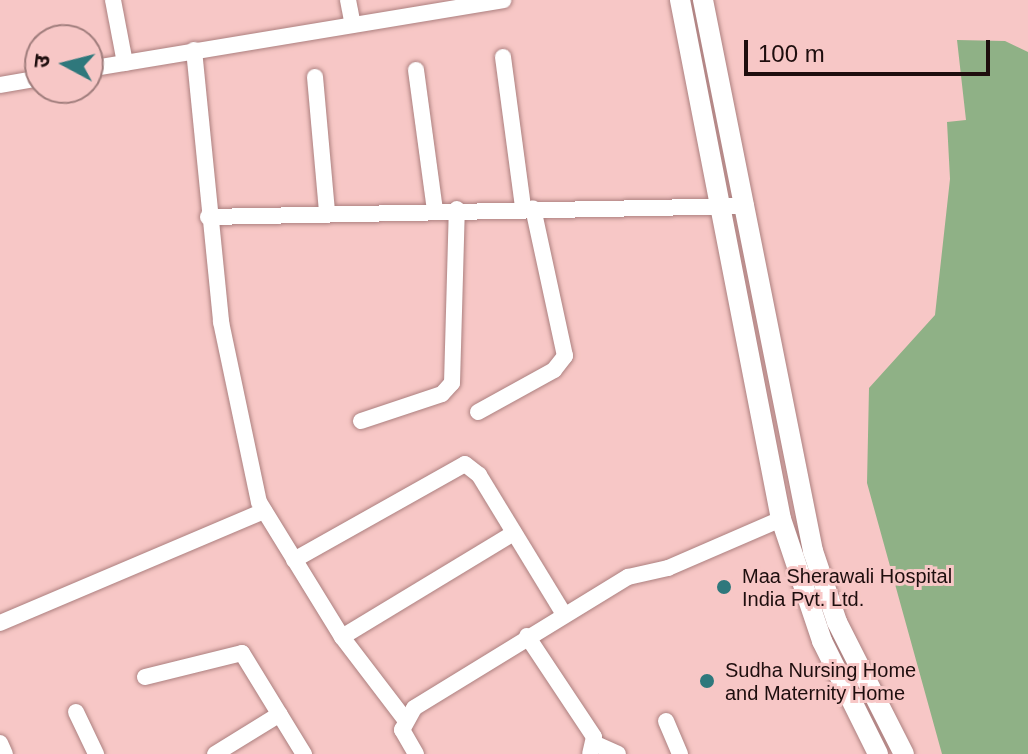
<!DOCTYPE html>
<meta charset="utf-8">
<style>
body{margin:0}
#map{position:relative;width:1028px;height:754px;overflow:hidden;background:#f7c7c6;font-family:Arial,"Noto Sans Devanagari",sans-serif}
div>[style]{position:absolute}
.green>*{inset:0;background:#8fb186}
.roads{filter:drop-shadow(0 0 2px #ac807f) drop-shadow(0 0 2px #ac807f)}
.minor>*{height:16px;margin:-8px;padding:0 8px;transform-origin:8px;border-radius:8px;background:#fff}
.major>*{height:20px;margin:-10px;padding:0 10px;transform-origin:10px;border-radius:10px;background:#fff}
.dots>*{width:22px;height:22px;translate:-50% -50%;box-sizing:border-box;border:4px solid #f7c7c6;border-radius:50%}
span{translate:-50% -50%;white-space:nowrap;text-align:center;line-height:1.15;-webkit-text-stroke:6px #f7c7c6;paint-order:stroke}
.poi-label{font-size:20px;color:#1e0e0e}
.left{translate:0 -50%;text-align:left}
.north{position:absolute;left:24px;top:24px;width:80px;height:80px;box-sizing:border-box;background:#f7c7c6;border:2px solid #a07d7c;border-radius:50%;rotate:277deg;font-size:22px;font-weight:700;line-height:32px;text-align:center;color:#1e0e0e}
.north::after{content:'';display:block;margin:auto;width:28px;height:36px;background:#2f787c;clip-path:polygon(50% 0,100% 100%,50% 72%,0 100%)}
.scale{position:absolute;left:744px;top:40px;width:246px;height:36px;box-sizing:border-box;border:4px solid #1e0e0e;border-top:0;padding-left:10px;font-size:24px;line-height:28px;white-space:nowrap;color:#1e0e0e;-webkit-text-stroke:6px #f7c7c6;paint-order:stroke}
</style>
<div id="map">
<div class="green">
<i style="clip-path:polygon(957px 40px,1005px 41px,1028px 52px,1028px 754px,942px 754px,867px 483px,869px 388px,935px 315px,950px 179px,947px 122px,966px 120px)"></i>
</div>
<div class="roads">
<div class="minor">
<i style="left:113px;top:0;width:64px;rotate:79.2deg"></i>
<i style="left:348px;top:0;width:25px;rotate:79deg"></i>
<i style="left:194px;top:50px;width:273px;rotate:84.3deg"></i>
<i style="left:221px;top:322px;width:184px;rotate:78.1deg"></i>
<i style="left:259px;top:502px;width:158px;rotate:58.4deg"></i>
<i style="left:342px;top:637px;width:102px;rotate:52.6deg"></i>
<i style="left:503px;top:57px;width:151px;rotate:82.4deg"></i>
<i style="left:88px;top:69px;width:421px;rotate:-9.4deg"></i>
<i style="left:416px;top:70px;width:141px;rotate:82.3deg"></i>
<i style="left:315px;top:77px;width:136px;rotate:84.9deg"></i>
<i style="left:0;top:85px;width:41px;rotate:-9.9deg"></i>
<i style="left:208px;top:217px;width:538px;rotate:-1.17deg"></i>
<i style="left:478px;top:412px;width:87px;rotate:-28.9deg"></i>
<i style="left:554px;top:370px;width:18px;rotate:-52deg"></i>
<i style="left:565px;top:356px;width:151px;rotate:-102.2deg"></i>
<i style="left:361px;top:421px;width:85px;rotate:-18.4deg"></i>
<i style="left:442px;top:394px;width:15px;rotate:-48deg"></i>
<i style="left:452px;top:383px;width:174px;rotate:-88.4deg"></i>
<i style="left:294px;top:560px;width:196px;rotate:-29.3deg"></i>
<i style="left:465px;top:464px;width:18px;rotate:38deg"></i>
<i style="left:479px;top:475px;width:163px;rotate:58.6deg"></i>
<i style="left:0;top:623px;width:287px;rotate:-23deg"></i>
<i style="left:527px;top:636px;width:121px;rotate:56.4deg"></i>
<i style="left:594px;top:737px;width:17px;rotate:103deg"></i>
<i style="left:342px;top:637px;width:201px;rotate:-31.2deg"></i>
<i style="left:145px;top:677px;width:100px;rotate:-13.9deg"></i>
<i style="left:242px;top:653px;width:119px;rotate:58.5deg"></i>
<i style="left:76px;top:712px;width:47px;rotate:64.5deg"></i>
<i style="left:666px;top:721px;width:36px;rotate:67deg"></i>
<i style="left:0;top:743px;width:12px;rotate:66deg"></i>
<i style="left:596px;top:744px;width:24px;rotate:24deg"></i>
<i style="left:215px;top:754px;width:76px;rotate:-31.6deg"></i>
<i style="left:416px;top:754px;width:28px;rotate:-120deg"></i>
<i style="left:402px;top:730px;width:25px;rotate:-61deg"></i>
<i style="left:414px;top:708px;width:251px;rotate:-31.5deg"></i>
<i style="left:628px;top:577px;width:41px;rotate:-12.7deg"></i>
<i style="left:668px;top:568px;width:123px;rotate:-23.4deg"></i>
</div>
<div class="major">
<i style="left:680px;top:0;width:529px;rotate:78.99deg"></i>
<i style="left:781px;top:519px;width:129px;rotate:71.4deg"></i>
<i style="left:822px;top:641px;width:126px;rotate:63.6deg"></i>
<i style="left:703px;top:0;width:562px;rotate:78.71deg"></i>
<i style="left:813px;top:551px;width:75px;rotate:71.3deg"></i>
<i style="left:837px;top:622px;width:148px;rotate:63.1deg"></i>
</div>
</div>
<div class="dots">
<i style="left:724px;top:587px;background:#2f787c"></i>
<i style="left:707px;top:681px;background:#2f787c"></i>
</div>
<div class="poi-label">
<span class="left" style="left:742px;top:588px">Maa Sherawali Hospital<br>India Pvt. Ltd.</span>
<span class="left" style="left:725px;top:682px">Sudha Nursing Home<br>and Maternity Home</span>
</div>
<div class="north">उ</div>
<div class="scale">100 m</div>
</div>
